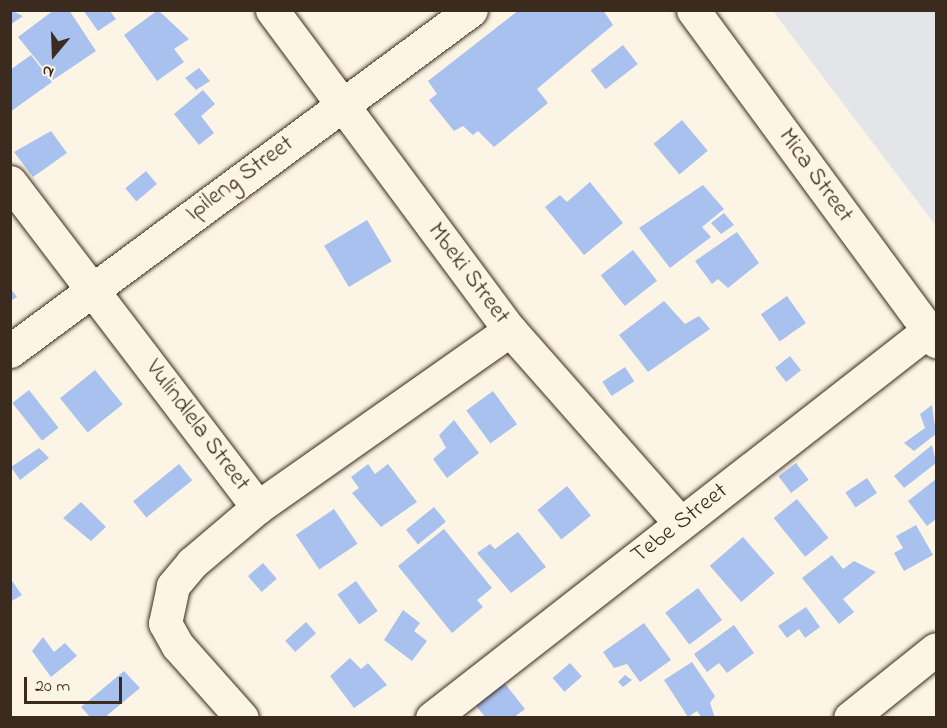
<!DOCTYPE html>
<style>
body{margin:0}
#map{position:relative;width:947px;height:728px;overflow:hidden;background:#fcf5e5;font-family:"Indie Flower",sans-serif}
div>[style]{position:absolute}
.built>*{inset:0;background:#e3e5e8}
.building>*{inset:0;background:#a8c1ee;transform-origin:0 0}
.roads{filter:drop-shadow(0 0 2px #3b2a1e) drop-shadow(0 0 2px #3b2a1e)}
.minor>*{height:33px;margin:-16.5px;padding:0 16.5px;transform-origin:16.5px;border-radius:16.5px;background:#fcf5e5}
span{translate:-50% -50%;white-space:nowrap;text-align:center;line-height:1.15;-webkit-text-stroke:4.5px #fcf5e5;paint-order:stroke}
.street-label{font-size:24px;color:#3b2a1e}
.frame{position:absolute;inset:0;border:12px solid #3b2a1e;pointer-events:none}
.north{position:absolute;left:24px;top:24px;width:60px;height:60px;-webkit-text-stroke:4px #fcf5e5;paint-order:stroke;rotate:199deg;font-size:16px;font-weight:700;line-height:24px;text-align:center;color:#3b2a1e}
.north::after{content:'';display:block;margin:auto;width:21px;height:27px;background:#3b2a1e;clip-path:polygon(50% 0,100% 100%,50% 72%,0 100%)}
.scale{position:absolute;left:24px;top:677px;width:98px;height:27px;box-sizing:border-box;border:3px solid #3b2a1e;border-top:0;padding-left:8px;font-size:18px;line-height:21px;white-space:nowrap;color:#3b2a1e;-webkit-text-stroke:4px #fcf5e5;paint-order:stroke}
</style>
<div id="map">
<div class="built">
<i style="clip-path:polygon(773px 11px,936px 11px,936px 226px)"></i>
</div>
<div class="building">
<i style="clip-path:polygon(10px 10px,23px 16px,10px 25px)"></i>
<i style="clip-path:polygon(69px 10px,96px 51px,53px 80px,18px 37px,54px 10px)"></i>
<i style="clip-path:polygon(83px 10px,109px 10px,116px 19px,98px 31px)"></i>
<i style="clip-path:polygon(158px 10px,189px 39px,174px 49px,184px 62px,157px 81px,124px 35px)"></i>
<i style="clip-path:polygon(519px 10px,603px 10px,613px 25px,537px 89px,548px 103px,494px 147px,478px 131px,473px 135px,463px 126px,454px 131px,429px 100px,437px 94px,428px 81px)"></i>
<i style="left:623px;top:45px;width:24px;height:41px;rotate:52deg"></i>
<i style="clip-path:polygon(31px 55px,52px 82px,10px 112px,10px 70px)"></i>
<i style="clip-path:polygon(199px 68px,210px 81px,196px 90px,185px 78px)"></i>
<i style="clip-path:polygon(203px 90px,215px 104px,201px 116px,214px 133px,199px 145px,174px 114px)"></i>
<i style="left:682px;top:120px;width:40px;height:37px;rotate:50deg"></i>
<i style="clip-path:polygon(51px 131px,67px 153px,33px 177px,14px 152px)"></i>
<i style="left:146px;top:171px;width:17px;height:27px;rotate:50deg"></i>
<i style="clip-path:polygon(590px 182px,623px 223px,584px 255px,545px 207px,560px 195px,567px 202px)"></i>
<i style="clip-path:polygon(703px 185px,724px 209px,702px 227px,711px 237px,670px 268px,639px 228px)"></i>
<i style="clip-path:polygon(724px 213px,734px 225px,721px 234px,711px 223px)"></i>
<i style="left:367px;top:220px;width:48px;height:50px;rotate:59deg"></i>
<i style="clip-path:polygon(737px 232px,759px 263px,728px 288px,718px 279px,712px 284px,695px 261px)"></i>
<i style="left:633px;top:250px;width:39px;height:41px;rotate:52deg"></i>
<i style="clip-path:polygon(10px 288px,17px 297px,10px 301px)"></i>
<i style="left:787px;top:296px;width:33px;height:32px;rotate:55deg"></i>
<i style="clip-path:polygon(664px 301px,685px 324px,699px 316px,710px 329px,648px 372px,619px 335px)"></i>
<i style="left:790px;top:356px;width:18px;height:19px;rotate:52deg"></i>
<i style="left:625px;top:367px;width:17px;height:27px;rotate:57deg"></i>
<i style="left:95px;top:370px;width:44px;height:45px;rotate:51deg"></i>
<i style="left:29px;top:390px;width:48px;height:21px;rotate:52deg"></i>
<i style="left:493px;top:391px;width:41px;height:33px;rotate:54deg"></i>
<i style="clip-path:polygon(932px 405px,936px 434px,914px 451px,904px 443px,925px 428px,920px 414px)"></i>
<i style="clip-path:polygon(454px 420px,479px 453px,447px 478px,433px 459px,446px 448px,439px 435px)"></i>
<i style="clip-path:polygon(932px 445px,936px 463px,904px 488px,894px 476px)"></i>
<i style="clip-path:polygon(39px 448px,49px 458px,20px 480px,11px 467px)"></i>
<i style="left:796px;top:463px;width:21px;height:22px;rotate:53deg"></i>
<i style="left:179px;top:464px;width:21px;height:59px;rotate:51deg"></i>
<i style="clip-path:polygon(368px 464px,375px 474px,388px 464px,417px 502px,381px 527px,352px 493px,359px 488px,351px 477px)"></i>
<i style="left:867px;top:478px;width:18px;height:26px;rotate:56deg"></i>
<i style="clip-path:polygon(936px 479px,936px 519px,927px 526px,908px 501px)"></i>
<i style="left:567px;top:486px;width:38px;height:38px;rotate:51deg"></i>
<i style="left:797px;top:499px;width:50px;height:30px;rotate:51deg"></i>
<i style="clip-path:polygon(81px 502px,106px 527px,91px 541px,63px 518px)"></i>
<i style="left:434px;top:507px;width:19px;height:36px;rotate:51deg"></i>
<i style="left:334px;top:509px;width:42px;height:46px;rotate:56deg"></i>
<i style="clip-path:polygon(916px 525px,933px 555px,904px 571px,894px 553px,903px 548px,896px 536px)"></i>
<i style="clip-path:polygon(444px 529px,492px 588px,477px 600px,483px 607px,452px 633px,398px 566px)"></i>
<i style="clip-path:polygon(518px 532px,546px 567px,511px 593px,477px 553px,490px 544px,495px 549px)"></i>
<i style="left:743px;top:537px;width:48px;height:44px;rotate:49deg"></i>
<i style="clip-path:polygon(832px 555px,843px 569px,854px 561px,876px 572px,843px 599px,854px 612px,839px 624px,802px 578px)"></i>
<i style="left:263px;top:563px;width:21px;height:20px;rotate:49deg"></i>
<i style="clip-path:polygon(12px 581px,22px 595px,10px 602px,10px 582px)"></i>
<i style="left:356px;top:581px;width:37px;height:23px;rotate:54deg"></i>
<i style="left:698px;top:588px;width:40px;height:41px;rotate:53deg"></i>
<i style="clip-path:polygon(806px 607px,820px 627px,805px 638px,799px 629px,787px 638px,778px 626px)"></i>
<i style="clip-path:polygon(403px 610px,420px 623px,414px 631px,427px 641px,412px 661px,384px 640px)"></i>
<i style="left:306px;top:622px;width:15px;height:28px;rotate:48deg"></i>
<i style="clip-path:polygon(644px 623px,671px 660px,640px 682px,627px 664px,614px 668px,603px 652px)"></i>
<i style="clip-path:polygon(734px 625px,754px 653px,727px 673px,719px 663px,707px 672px,694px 654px)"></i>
<i style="clip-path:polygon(43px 637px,54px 652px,65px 643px,77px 656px,51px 677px,32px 651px)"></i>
<i style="clip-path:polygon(350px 658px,361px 669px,368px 663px,387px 685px,354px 708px,330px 676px)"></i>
<i style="clip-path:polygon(692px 662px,715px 696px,710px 703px,715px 718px,702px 718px,697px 711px,688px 717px,664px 680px)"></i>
<i style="left:570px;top:663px;width:18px;height:23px;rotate:49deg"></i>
<i style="clip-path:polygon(124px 671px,140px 688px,104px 718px,91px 718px,81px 707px)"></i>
<i style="clip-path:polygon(625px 675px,632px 680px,623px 687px,618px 682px)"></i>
<i style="clip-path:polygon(502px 680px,525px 709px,513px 718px,486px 718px,473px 702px)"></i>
</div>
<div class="roads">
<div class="minor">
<i style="left:272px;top:10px;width:399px;rotate:53.4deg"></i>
<i style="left:510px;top:330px;width:257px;rotate:48.6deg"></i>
<i style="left:693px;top:10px;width:411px;rotate:53.7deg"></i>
<i style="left:10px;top:182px;width:409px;rotate:52.7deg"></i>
<i style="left:258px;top:507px;width:87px;rotate:139.7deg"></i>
<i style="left:192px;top:563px;width:30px;rotate:130deg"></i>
<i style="left:173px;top:586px;width:38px;rotate:102deg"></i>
<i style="left:165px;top:623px;width:26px;rotate:61deg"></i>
<i style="left:178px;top:646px;width:96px;rotate:48.4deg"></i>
<i style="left:10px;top:351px;width:573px;rotate:-36.49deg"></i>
<i style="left:258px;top:507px;width:308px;rotate:-35.1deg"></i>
<i style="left:432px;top:718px;width:631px;rotate:-37.98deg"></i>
<i style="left:850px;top:718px;width:110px;rotate:-38.7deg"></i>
</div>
</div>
<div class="street-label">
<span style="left:815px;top:176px;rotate:54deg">Mica Street</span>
<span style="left:240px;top:179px;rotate:-36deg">Ipileng Street</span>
<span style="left:468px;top:274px;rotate:53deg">Mbeki Street</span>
<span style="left:197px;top:426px;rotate:53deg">Vulindlela Street</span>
<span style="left:680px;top:524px;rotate:-38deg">Tebe Street</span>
</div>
<div class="frame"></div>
<div class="north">N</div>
<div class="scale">20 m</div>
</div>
